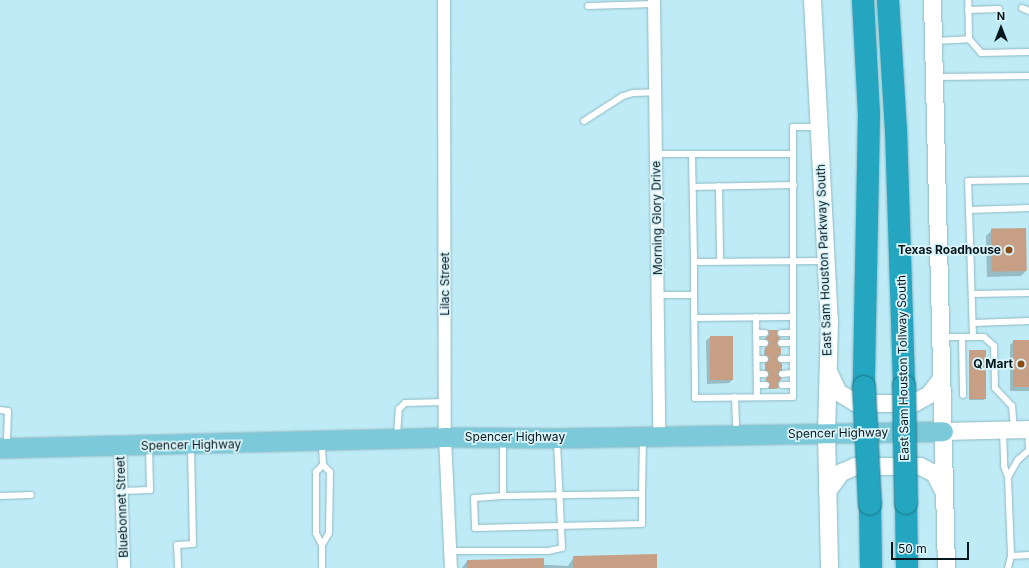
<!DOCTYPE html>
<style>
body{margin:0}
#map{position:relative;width:1029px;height:568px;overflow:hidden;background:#beebf6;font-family:Inter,sans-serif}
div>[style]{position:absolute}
.shadow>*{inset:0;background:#0003}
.building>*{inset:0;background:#c79f84;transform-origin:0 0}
.roads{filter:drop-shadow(0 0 1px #8eb9c4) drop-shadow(0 0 1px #8eb9c4)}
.lane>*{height:6px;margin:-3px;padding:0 3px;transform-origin:3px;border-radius:3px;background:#fff}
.street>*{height:12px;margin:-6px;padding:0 6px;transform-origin:6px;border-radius:6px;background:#fff}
.secondary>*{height:17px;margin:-8.5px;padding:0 8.5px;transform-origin:8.5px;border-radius:8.5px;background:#fff}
.primary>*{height:19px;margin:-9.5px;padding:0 9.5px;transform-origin:9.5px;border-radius:9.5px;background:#7ccad9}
.highway>*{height:22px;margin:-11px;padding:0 11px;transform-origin:11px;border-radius:11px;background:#25a6c0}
.bridges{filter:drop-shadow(0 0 1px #1a7487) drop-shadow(0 0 1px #1a7487)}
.highway-bridge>*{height:22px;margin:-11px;padding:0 11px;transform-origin:11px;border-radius:11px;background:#25a6c0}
.dots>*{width:11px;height:11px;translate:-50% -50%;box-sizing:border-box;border:2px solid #daf4fb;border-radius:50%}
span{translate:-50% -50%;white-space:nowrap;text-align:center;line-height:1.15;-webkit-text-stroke:3.5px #daf4fb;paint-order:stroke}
.street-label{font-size:12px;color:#07181c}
.poi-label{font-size:12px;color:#07181c;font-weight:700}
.right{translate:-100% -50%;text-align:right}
.north{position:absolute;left:981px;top:8px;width:40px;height:40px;-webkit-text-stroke:3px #daf4fb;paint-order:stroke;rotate:0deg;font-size:11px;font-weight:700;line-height:16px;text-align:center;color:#07181c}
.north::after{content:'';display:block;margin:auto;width:14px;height:18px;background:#07181c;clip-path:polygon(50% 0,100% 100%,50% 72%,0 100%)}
.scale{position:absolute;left:891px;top:542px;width:78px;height:18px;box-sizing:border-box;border:2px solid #07181c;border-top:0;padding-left:5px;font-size:12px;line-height:14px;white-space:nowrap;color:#07181c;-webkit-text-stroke:3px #daf4fb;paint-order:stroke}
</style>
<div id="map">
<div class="shadow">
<i style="clip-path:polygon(992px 230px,1026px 271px,1021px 276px,987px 277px,986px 236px)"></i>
<i style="clip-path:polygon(769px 331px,775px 343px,776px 374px,781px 380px,777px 383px,777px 389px,768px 389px,770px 384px,765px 382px,769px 375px,765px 371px,765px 365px,769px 360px,764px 356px,764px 350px,769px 344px,764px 339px,768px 336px)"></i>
<i style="clip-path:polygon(710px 337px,733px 379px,729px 383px,707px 384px,706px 341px)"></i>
<i style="clip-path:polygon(1014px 341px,1029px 341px,1029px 391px,1010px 391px,1010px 345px)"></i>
<i style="clip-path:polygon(969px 351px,985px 398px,984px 400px,969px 400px)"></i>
<i style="clip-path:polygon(574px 557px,656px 568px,462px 568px,467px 561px,568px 566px)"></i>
</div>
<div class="building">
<i style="left:1026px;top:228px;width:43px;height:35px;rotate:89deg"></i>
<i style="clip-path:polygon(768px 330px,778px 330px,777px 335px,781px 338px,777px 343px,781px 348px,781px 354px,777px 359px,782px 364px,782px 370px,778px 374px,782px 378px,778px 383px,779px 388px,769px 389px,770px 383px,765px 380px,769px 374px,765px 370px,765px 363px,769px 359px,765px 354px,765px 348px,769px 343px,765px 338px,769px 335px)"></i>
<i style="left:710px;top:336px;width:23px;height:44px"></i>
<i style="left:1013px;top:340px;width:16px;height:47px"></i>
<i style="left:969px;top:350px;width:17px;height:49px"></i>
<i style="clip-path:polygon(657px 554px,657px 568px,573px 568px,573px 556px)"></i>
<i style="clip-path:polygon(544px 558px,544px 568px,467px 568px,467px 560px)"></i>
</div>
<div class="roads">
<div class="lane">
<i style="left:588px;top:6px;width:66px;rotate:-1.7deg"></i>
<i style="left:1022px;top:8px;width:8px;rotate:23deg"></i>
<i style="left:968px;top:10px;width:31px;rotate:-2deg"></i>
<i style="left:969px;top:39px;width:18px;rotate:49deg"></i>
<i style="left:981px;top:53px;width:48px;rotate:-1.2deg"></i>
<i style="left:935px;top:41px;width:34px;rotate:-3deg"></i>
<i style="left:969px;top:39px;width:39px;rotate:-91deg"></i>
<i style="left:935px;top:77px;width:94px;rotate:-0.6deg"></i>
<i style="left:584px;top:121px;width:46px;rotate:-32.7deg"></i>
<i style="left:623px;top:96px;width:10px;rotate:-17deg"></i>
<i style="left:633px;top:93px;width:23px;rotate:-2deg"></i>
<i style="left:657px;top:154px;width:35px"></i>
<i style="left:692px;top:154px;width:108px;rotate:88.9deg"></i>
<i style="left:694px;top:262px;width:33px;rotate:90deg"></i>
<i style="left:694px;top:295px;width:36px;rotate:180deg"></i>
<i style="left:692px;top:154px;width:101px"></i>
<i style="left:793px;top:154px;width:27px;rotate:-90deg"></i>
<i style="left:793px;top:127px;width:25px"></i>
<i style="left:719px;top:186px;width:75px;rotate:89.2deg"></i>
<i style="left:693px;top:187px;width:101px;rotate:-1.1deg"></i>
<i style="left:969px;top:210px;width:60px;rotate:-1.9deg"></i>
<i style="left:694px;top:262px;width:130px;rotate:-0.4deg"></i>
<i style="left:973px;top:294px;width:56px;rotate:-1deg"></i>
<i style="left:694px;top:295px;width:103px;rotate:89.4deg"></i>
<i style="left:695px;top:398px;width:98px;rotate:-0.6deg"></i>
<i style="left:793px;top:397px;width:243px;rotate:-90deg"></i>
<i style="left:756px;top:317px;width:80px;rotate:89.3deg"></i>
<i style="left:694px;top:318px;width:99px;rotate:-0.6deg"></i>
<i style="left:973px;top:323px;width:56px;rotate:-2deg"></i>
<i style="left:757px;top:333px;width:8px"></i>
<i style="left:781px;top:333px;width:12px"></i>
<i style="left:941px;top:337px;width:43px"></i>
<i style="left:984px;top:337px;width:13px;rotate:42deg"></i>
<i style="left:994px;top:346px;width:42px;rotate:88.6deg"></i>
<i style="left:995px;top:388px;width:25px;rotate:47deg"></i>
<i style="left:1012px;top:406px;width:23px;rotate:85deg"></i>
<i style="left:962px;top:337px;width:58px;rotate:89deg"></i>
<i style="left:973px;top:337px;width:156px;rotate:-91.8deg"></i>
<i style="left:968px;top:181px;width:61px;rotate:-0.9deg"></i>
<i style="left:757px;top:343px;width:8px"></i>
<i style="left:781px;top:343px;width:12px"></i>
<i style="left:757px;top:359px;width:8px"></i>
<i style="left:781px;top:359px;width:12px"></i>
<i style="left:757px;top:374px;width:8px"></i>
<i style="left:782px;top:374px;width:11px;rotate:-5deg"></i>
<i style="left:757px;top:385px;width:9px"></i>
<i style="left:782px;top:385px;width:11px"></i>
<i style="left:735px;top:397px;width:35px;rotate:88deg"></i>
<i style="left:0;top:410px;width:8px;rotate:7deg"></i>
<i style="left:8px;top:411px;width:36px;rotate:92deg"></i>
<i style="left:1003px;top:431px;width:35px;rotate:88deg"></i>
<i style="left:1004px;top:466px;width:12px;rotate:70deg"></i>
<i style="left:1008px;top:477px;width:79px;rotate:87.8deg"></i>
<i style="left:1011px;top:556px;width:12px;rotate:104deg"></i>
<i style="left:397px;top:435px;width:26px;rotate:-86deg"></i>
<i style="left:399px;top:409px;width:8px;rotate:-45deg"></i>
<i style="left:405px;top:403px;width:40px;rotate:-1.4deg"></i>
<i style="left:503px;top:439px;width:57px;rotate:90deg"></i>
<i style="left:503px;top:496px;width:139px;rotate:-0.8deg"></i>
<i style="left:642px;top:494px;width:56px;rotate:-89deg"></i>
<i style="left:1008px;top:477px;width:20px;rotate:-60deg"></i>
<i style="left:1018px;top:460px;width:15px;rotate:-42deg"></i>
<i style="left:1029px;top:450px;width:20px;rotate:-93deg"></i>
<i style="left:121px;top:491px;width:29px;rotate:-2deg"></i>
<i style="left:150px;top:490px;width:43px;rotate:-91.3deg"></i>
<i style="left:0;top:496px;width:31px;rotate:-2deg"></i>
<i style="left:503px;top:496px;width:29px;rotate:176deg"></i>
<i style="left:474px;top:498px;width:30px;rotate:88deg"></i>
<i style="left:475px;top:528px;width:167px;rotate:-1.4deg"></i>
<i style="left:642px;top:524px;width:30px;rotate:-90deg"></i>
<i style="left:322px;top:545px;width:14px;rotate:-60deg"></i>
<i style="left:329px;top:533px;width:61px;rotate:-89.1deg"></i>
<i style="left:330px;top:472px;width:10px;rotate:-135deg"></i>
<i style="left:323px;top:465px;width:22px;rotate:-93deg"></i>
<i style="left:451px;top:551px;width:97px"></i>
<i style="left:548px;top:551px;width:14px;rotate:-12deg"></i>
<i style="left:562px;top:548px;width:108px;rotate:-92.7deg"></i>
<i style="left:1011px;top:556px;width:18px;rotate:-3deg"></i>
<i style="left:178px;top:568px;width:23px;rotate:-92deg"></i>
<i style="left:177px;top:545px;width:16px;rotate:-4deg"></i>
<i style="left:193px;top:544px;width:99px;rotate:-91.2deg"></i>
<i style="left:322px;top:568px;width:23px;rotate:-90deg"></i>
<i style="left:322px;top:545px;width:13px;rotate:-117deg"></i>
<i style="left:316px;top:533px;width:61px;rotate:-90deg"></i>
<i style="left:316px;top:472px;width:10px;rotate:-45deg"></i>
</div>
<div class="street">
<i style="left:444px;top:0;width:437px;rotate:89.9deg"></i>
<i style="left:445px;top:437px;width:131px;rotate:87.4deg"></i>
<i style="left:654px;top:0;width:436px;rotate:89.3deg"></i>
<i style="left:120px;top:446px;width:122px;rotate:88.1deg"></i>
</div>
<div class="secondary">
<i style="left:812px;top:0;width:320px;rotate:87deg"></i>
<i style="left:829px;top:320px;width:113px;rotate:91.5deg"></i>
<i style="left:826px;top:433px;width:135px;rotate:88.7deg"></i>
<i style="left:932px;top:0;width:568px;rotate:88.59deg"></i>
<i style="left:829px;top:373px;width:21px;rotate:65deg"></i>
<i style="left:838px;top:392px;width:21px;rotate:31deg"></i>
<i style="left:856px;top:403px;width:57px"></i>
<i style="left:913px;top:403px;width:18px;rotate:-29deg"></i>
<i style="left:929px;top:394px;width:20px;rotate:-53deg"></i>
<i style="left:943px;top:431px;width:86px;rotate:-1.3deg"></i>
<i style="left:827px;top:491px;width:24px;rotate:-54deg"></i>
<i style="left:841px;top:472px;width:15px;rotate:-23deg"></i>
<i style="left:855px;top:466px;width:65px"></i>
<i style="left:920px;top:466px;width:16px;rotate:27deg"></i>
<i style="left:934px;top:473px;width:20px;rotate:63deg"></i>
</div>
<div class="primary">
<i style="left:0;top:448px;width:445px;rotate:-1.4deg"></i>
<i style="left:445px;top:437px;width:111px;rotate:0.5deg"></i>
<i style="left:556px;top:438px;width:387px;rotate:-1deg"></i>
</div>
<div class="highway">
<i style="left:863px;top:0;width:115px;rotate:87deg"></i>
<i style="left:869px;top:115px;width:272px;rotate:91.1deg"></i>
<i style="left:888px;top:0;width:129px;rotate:86.5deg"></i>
<i style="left:896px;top:129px;width:257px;rotate:88.2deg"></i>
<i style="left:906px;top:503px;width:65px;rotate:89.1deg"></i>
<i style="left:870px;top:504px;width:64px;rotate:89.1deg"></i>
</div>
</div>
<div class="bridges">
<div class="highway-bridge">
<i style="left:904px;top:386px;width:117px;rotate:89deg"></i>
<i style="left:864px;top:387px;width:117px;rotate:87.1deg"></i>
</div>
</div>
<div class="dots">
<i style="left:1009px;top:250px;background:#8b4b13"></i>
<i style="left:1021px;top:364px;background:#8b4b13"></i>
</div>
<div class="street-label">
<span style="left:657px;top:218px;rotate:-91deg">Morning Glory Drive</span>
<span style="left:824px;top:260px;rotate:-92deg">East Sam Houston Parkway South</span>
<span style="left:445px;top:284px;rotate:-90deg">Lilac Street</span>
<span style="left:903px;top:368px;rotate:-91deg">East Sam Houston Tollway South</span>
<span style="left:838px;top:433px;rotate:-1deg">Spencer Highway</span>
<span style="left:515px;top:437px">Spencer Highway</span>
<span style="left:191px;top:445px;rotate:-1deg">Spencer Highway</span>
<span style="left:122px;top:507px;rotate:-92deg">Bluebonnet Street</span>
</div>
<div class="poi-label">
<span class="right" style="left:1001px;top:250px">Texas Roadhouse</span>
<span class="right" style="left:1013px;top:364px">Q Mart</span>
</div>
<div class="north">N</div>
<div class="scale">50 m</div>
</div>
